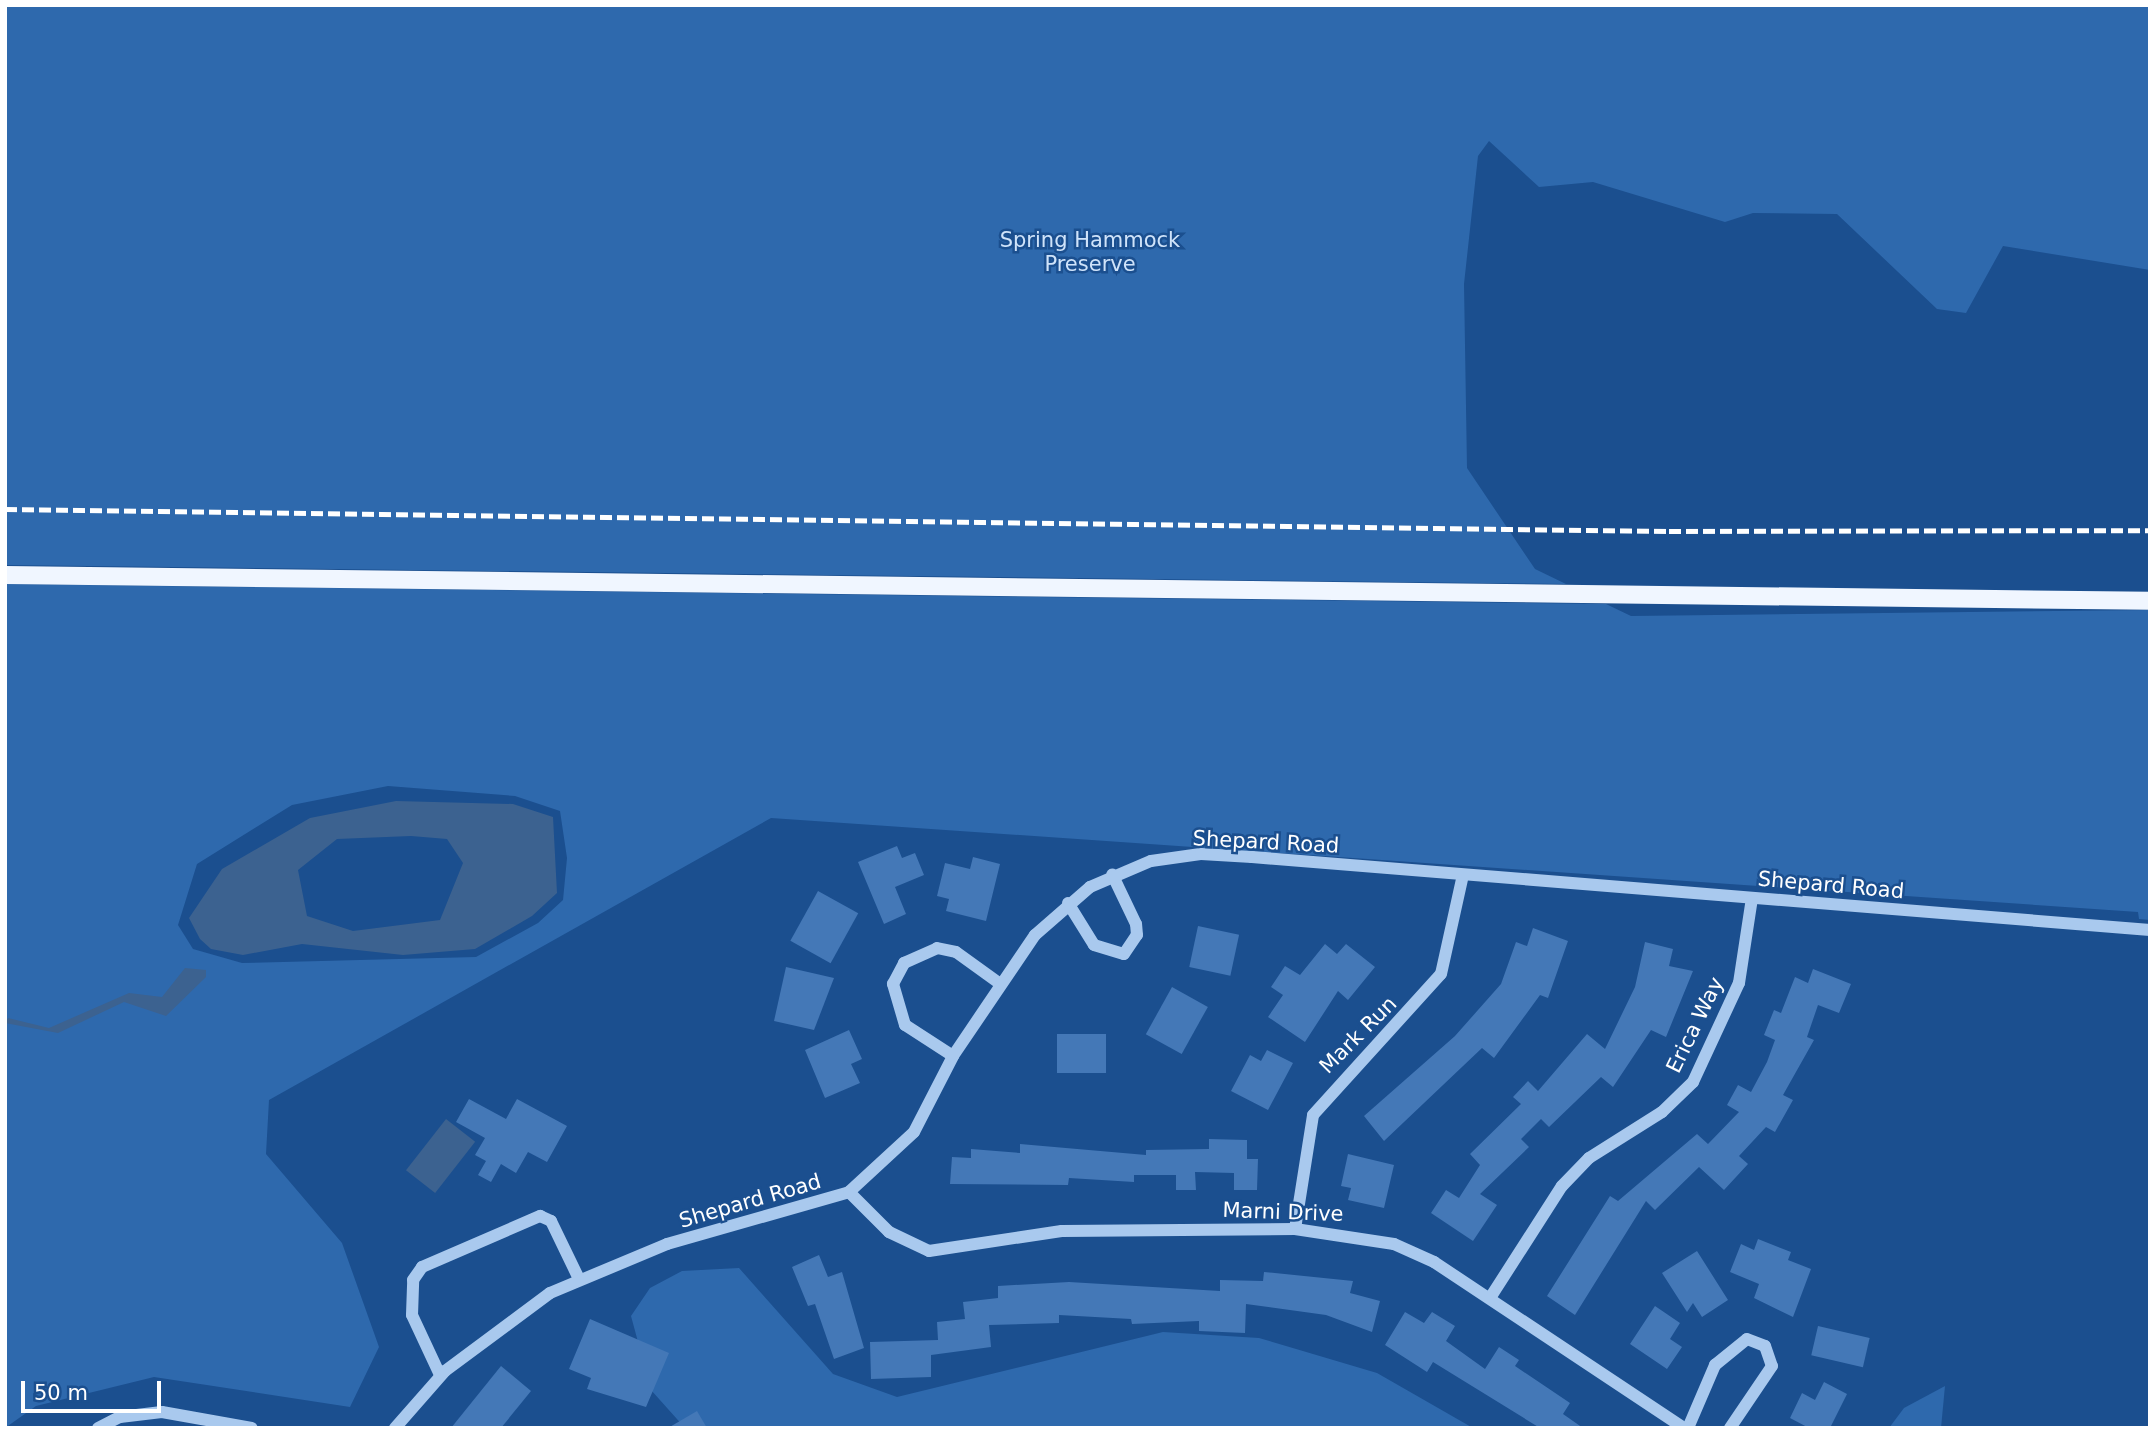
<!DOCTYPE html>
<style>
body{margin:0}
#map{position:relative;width:2155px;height:1433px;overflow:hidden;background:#1b4f8f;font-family:"DejaVu Sans",sans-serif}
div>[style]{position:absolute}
.green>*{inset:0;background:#2e69ad}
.water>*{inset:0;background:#3c6290;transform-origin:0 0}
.building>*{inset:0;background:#4478b7;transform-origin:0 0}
.minor>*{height:12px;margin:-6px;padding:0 6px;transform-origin:6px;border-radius:6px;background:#a9c9ee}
.major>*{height:18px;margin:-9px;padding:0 9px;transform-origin:9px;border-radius:9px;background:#f0f6ff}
.rail>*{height:5px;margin-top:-2.5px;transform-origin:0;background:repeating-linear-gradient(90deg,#fff 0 12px,transparent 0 17px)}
span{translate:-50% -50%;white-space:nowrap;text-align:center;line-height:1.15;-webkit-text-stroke:5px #1b4f8f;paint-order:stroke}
.park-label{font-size:21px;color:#cfe3fa}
.street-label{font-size:21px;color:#fff}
.frame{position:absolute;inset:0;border:7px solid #fff;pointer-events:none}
.scale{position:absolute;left:21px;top:1381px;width:140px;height:32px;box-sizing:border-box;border:4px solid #fff;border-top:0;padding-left:9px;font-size:21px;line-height:24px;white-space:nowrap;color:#fff;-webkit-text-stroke:5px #1b4f8f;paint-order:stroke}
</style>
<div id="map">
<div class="green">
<i style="clip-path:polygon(5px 5px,2150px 5px,2150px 270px,2003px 246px,1966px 313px,1937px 309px,1837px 214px,1753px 213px,1725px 222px,1593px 182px,1539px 187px,1489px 141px,1478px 156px,1464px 284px,1467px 468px,1535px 569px,1566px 584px,5px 565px)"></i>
<i style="clip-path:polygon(evenodd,5px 584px,1606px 604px,1631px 616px,2150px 610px,2150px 920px,2139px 919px,2138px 912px,771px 818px,269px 1100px,266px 1154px,342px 1243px,379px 1347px,350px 1407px,154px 1377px,36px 1406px,5px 1428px,5px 584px,388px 786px,515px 796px,560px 811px,567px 858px,563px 900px,538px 923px,476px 957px,242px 963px,193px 949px,178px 925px,197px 864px,292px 805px,388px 786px)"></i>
<i style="clip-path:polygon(739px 1268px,833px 1374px,897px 1397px,1163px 1332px,1259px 1338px,1377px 1373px,1473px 1428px,685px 1428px,651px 1390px,631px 1316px,650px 1288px,682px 1271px)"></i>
<i style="clip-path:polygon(1945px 1386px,1941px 1428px,1889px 1428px,1904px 1408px)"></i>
</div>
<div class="water">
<i style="clip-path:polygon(evenodd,396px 801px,513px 804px,553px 817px,557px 893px,532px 916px,475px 949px,403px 955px,302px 944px,243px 955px,211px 949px,200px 939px,189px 918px,222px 869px,310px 818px,396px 801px,411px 836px,447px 839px,463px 863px,440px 920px,353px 931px,307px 916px,298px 870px,337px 839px,411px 836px)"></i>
<i style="clip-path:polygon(185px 968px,206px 970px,206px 977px,166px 1016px,124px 1002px,58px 1033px,5px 1023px,8px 1018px,49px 1028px,129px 993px,162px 997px)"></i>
<i style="left:446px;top:1119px;width:37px;height:65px;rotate:38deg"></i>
</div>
<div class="building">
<i style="clip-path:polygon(897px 846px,902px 858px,915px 853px,924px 875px,895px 887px,906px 914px,884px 924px,858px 862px)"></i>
<i style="clip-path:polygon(973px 857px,1000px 864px,986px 921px,946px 911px,949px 899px,937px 896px,945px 863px,970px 869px)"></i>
<i style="left:818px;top:891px;width:46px;height:57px;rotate:29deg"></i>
<i style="left:1198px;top:926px;width:42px;height:42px;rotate:12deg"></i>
<i style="clip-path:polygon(1533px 928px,1568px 941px,1548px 998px,1540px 995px,1494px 1058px,1482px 1048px,1384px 1141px,1364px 1116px,1455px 1036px,1501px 984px,1516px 942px,1527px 946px)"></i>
<i style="clip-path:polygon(1645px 942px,1673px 949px,1669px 966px,1693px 971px,1666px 1037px,1651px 1030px,1613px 1087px,1601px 1077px,1549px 1127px,1541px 1119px,1521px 1139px,1529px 1147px,1480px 1194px,1497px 1205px,1473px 1241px,1431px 1213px,1446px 1190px,1459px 1198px,1480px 1165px,1470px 1154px,1521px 1104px,1513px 1097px,1528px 1081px,1538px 1091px,1587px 1034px,1605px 1049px,1635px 987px)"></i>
<i style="clip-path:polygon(1325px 944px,1337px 954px,1346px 944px,1375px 967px,1348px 1000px,1338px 991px,1305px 1042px,1268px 1017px,1283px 995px,1271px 987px,1285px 966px,1300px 975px)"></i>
<i style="clip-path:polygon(786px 967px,834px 978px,814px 1030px,774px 1021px)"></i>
<i style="clip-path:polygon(1813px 969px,1851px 984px,1839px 1013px,1818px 1005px,1807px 1037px,1814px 1040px,1783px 1095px,1793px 1100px,1775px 1132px,1766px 1127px,1739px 1156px,1748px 1164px,1724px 1190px,1699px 1167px,1655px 1210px,1646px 1201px,1575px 1315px,1547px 1296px,1610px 1196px,1618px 1201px,1697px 1134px,1708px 1144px,1739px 1112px,1727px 1105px,1738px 1085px,1751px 1092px,1767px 1062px,1775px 1040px,1764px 1035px,1774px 1010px,1781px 1013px,1795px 977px,1808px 983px)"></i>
<i style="left:1172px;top:987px;width:41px;height:54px;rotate:29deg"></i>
<i style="clip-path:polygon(849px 1030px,862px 1059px,851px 1064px,860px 1083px,825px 1098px,805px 1050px)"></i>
<i style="left:1106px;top:1034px;width:39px;height:49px;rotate:90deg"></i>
<i style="clip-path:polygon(1267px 1050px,1293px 1063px,1268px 1110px,1231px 1091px,1250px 1055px,1261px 1061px)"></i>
<i style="clip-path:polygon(469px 1099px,506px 1119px,517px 1099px,567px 1126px,547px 1162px,528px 1152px,516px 1173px,501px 1164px,491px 1182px,478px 1175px,486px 1161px,475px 1155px,485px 1138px,456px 1122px)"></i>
<i style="clip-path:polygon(1209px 1139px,1247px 1140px,1247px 1159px,1258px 1159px,1257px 1190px,1234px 1190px,1234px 1173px,1195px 1172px,1196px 1190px,1176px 1190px,1176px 1175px,1134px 1175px,1134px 1182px,1069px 1178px,1068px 1185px,950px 1184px,952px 1157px,971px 1158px,971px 1149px,1020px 1153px,1020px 1144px,1146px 1155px,1146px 1150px,1209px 1149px)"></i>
<i style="clip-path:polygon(1348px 1154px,1394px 1165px,1384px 1208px,1348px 1200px,1351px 1188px,1341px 1186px)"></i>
<i style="clip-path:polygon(1758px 1239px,1791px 1252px,1788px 1260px,1811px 1269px,1793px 1317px,1754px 1298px,1759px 1284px,1730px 1272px,1741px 1244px,1754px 1250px)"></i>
<i style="clip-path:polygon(1697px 1251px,1728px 1300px,1702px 1317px,1693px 1303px,1687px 1312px,1662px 1273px)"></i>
<i style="clip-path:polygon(819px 1255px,828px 1277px,842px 1272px,864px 1348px,834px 1359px,815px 1304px,808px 1306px,792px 1267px)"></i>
<i style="clip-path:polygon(1264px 1272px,1353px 1281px,1350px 1293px,1380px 1301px,1372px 1332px,1326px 1315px,1246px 1304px,1245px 1333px,1199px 1331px,1199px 1321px,1132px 1324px,1131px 1319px,1059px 1315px,1059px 1323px,989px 1325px,991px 1347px,931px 1355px,931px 1377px,871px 1379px,870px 1342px,938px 1340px,937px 1322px,965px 1319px,963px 1302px,998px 1298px,998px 1286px,1069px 1282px,1220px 1291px,1220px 1280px,1263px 1281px)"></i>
<i style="clip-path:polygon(1655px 1306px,1680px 1323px,1670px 1339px,1682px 1347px,1667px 1369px,1630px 1344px)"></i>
<i style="clip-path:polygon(1405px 1312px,1424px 1323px,1432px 1312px,1455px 1326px,1446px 1341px,1485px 1369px,1499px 1347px,1519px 1360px,1515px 1366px,1570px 1403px,1563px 1414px,1583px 1428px,1540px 1428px,1433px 1362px,1427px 1372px,1385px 1345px)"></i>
<i style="clip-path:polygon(590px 1319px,669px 1353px,646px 1407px,587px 1389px,591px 1378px,569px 1369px)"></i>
<i style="left:1818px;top:1326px;width:53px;height:30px;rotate:13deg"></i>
<i style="clip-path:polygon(501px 1366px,531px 1391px,501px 1428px,451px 1428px)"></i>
<i style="clip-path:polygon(1824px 1382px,1847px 1394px,1830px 1428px,1809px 1428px,1790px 1418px,1802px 1393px,1815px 1400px)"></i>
<i style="clip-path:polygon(697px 1411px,707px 1428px,668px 1428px)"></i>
</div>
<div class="minor">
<i style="left:1068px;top:903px;width:49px;rotate:58.2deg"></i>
<i style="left:1094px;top:945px;width:31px;rotate:17deg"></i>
<i style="left:1124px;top:954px;width:23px;rotate:-56deg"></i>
<i style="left:1137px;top:935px;width:11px;rotate:-95deg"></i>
<i style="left:1136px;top:924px;width:55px;rotate:-115.6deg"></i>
<i style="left:953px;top:1056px;width:57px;rotate:-147.1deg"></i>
<i style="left:905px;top:1025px;width:43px;rotate:-106.3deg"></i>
<i style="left:893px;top:984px;width:24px;rotate:-62deg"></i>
<i style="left:904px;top:963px;width:36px;rotate:-24deg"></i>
<i style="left:937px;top:948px;width:19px;rotate:12deg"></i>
<i style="left:956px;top:952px;width:53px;rotate:35.8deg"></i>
<i style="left:849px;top:1192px;width:57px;rotate:45deg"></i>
<i style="left:889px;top:1232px;width:44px;rotate:25.4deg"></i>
<i style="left:929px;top:1251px;width:134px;rotate:-8.6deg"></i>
<i style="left:1062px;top:1231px;width:233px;rotate:-0.5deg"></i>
<i style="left:1295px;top:1229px;width:100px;rotate:8.6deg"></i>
<i style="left:1394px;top:1244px;width:44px;rotate:24.2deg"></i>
<i style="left:1434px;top:1262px;width:300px;rotate:33.6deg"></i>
<i style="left:1295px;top:1229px;width:115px;rotate:-81deg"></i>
<i style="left:1313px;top:1115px;width:190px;rotate:-47.8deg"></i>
<i style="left:1441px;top:974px;width:101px;rotate:-77.5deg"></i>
<i style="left:1490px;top:1298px;width:133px;rotate:-57.3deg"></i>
<i style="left:1562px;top:1186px;width:39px;rotate:-46deg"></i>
<i style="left:1589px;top:1158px;width:86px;rotate:-32.2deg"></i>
<i style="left:1662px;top:1112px;width:43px;rotate:-44.1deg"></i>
<i style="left:1693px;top:1082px;width:109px;rotate:-65.1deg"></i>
<i style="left:1739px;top:983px;width:86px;rotate:-81.3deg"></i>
<i style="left:440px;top:1375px;width:66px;rotate:-115deg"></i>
<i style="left:412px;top:1315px;width:35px;rotate:-88deg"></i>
<i style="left:413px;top:1280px;width:16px;rotate:-55deg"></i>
<i style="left:422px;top:1267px;width:129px;rotate:-23.4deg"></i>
<i style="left:540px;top:1216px;width:12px;rotate:24deg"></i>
<i style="left:551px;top:1221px;width:64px;rotate:64.2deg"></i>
<i style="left:98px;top:1428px;width:25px;rotate:-27deg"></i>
<i style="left:120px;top:1417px;width:42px;rotate:-6.8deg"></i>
<i style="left:162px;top:1412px;width:91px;rotate:10.1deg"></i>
<i style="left:395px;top:1428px;width:76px;rotate:-48.7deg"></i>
<i style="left:445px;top:1371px;width:131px;rotate:-36.6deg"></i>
<i style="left:550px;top:1293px;width:127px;rotate:-22.7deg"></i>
<i style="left:667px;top:1244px;width:189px;rotate:-15.9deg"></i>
<i style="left:849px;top:1192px;width:88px;rotate:-42.7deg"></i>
<i style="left:914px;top:1132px;width:85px;rotate:-62.8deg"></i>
<i style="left:953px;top:1056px;width:146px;rotate:-55.9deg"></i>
<i style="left:1035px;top:935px;width:73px;rotate:-41.1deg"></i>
<i style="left:1090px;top:887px;width:66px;rotate:-23.1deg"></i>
<i style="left:1151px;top:861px;width:50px;rotate:-8deg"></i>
<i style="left:1201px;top:854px;width:51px;rotate:3.4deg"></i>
<i style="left:1252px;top:857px;width:901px;rotate:4.65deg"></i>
<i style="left:1688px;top:1428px;width:69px;rotate:-66.8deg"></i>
<i style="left:1715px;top:1365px;width:41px;rotate:-39.1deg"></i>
<i style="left:1747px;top:1339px;width:19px;rotate:21deg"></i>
<i style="left:1765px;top:1346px;width:21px;rotate:71deg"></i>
<i style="left:1772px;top:1366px;width:75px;rotate:124.1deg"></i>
</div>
<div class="major">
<i style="left:5px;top:575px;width:2145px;rotate:0.69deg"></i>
</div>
<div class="rail">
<i style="left:5px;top:509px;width:1664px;rotate:0.76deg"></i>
<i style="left:1669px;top:531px;width:481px;rotate:-0.1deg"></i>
</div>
<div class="park-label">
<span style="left:1090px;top:252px">Spring Hammock<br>Preserve</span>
</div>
<div class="street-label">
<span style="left:1266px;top:842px;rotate:3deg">Shepard Road</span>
<span style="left:1831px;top:885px;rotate:5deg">Shepard Road</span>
<span style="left:1695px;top:1025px;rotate:-64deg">Erica Way</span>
<span style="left:1358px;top:1035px;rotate:-45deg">Mark Run</span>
<span style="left:750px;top:1201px;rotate:-16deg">Shepard Road</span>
<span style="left:1283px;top:1212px;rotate:2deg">Marni Drive</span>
</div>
<div class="frame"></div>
<div class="scale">50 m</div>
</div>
